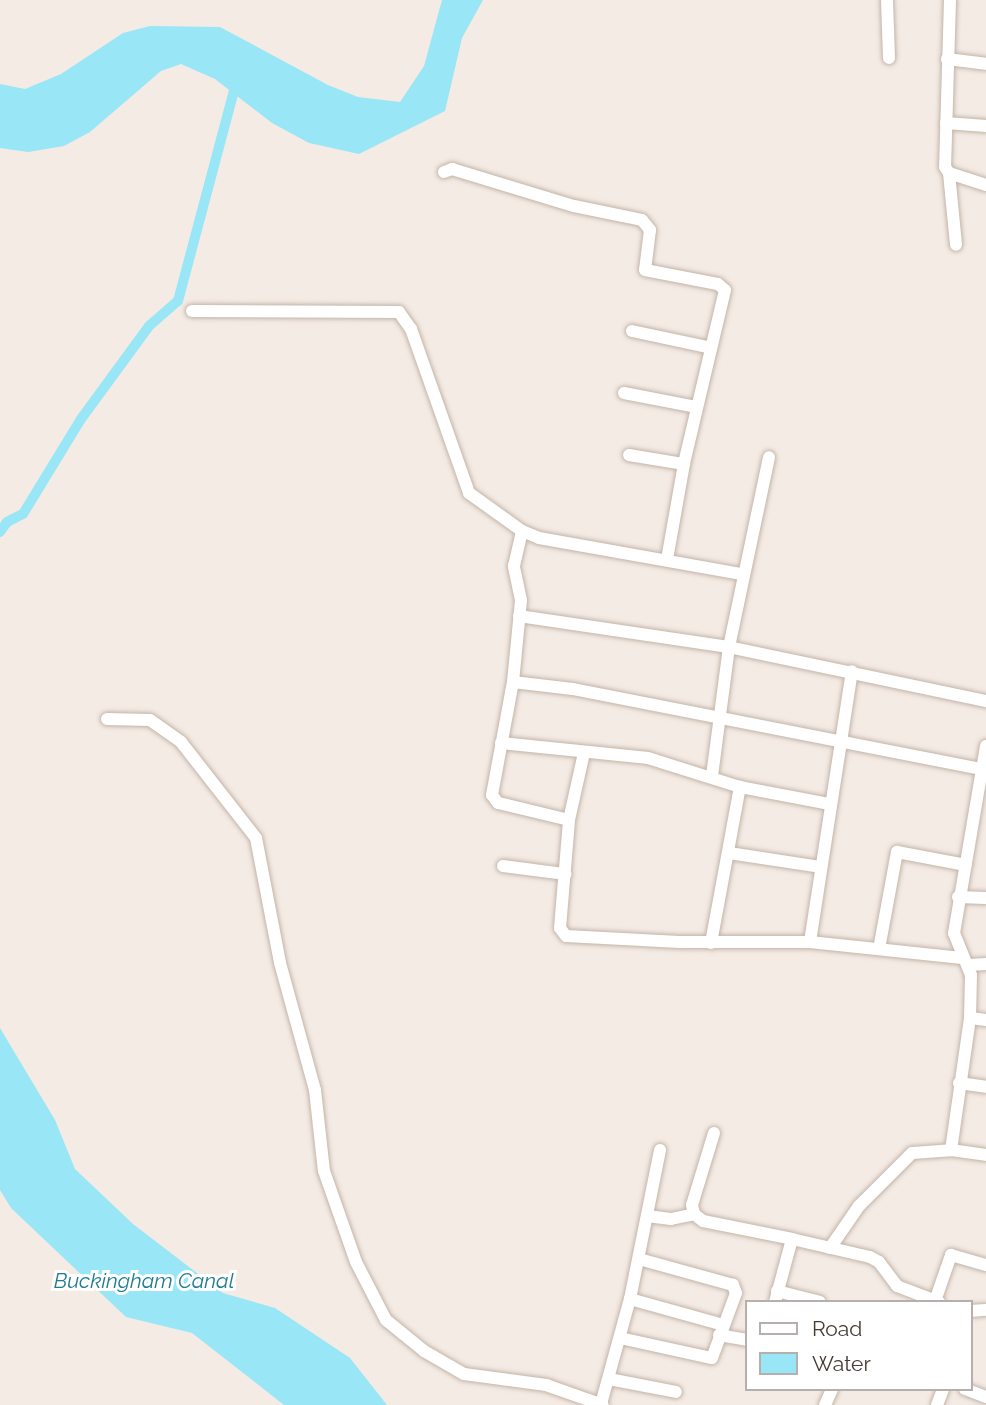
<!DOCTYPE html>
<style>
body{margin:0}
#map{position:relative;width:986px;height:1405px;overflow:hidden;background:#f4ebe4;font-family:Raleway,sans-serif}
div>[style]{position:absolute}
.water>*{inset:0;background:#99e6f7}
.canal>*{height:10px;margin:-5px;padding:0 5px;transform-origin:5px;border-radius:5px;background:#99e6f7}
.roads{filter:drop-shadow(0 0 2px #c3b4a8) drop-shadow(0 0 2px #c3b4a8)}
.minor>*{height:12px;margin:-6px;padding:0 6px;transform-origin:6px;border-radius:6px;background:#fff}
span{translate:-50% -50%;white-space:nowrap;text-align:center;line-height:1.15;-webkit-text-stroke:6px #fff;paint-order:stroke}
.water-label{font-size:21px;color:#1e7b92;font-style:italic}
.legend{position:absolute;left:745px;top:1300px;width:228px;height:91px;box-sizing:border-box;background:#fff;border:2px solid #b5b0ad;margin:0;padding:9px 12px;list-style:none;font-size:21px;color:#463a33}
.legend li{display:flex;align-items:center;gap:14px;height:35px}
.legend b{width:35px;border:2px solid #b5b0ad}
</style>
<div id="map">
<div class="water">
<i style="clip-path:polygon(442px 0,483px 0,462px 38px,445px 111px,359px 154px,309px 143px,272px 123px,215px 79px,181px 64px,161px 71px,90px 132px,64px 146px,28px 152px,0 148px,0 84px,25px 89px,61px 74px,123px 33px,150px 26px,220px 27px,328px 85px,358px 97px,400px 102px,424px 66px)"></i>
<i style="clip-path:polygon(0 1028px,55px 1120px,75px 1169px,133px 1224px,223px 1293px,275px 1308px,350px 1358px,387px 1405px,284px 1405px,192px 1333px,126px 1317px,11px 1208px,0 1190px)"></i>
</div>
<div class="canal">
<i style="left:0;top:532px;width:12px;rotate:-55deg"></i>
<i style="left:7px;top:522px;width:18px;rotate:-27deg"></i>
<i style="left:23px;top:514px;width:111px;rotate:-58.6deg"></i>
<i style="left:81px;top:419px;width:115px;rotate:-53.8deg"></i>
<i style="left:149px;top:326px;width:38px;rotate:-41deg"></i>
<i style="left:178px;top:301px;width:226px;rotate:-75.1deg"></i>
</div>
<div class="roads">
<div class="minor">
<i style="left:887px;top:0;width:58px;rotate:88deg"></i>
<i style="left:950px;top:0;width:167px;rotate:91.7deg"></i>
<i style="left:945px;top:167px;width:7px;rotate:56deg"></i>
<i style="left:949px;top:173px;width:39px;rotate:18deg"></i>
<i style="left:947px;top:59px;width:39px;rotate:7deg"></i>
<i style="left:946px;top:123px;width:40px;rotate:4.3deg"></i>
<i style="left:444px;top:172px;width:9px;rotate:-21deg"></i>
<i style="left:452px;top:169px;width:127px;rotate:16.9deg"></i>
<i style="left:574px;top:206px;width:69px;rotate:11.6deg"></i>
<i style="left:642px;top:220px;width:13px;rotate:51deg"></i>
<i style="left:650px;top:230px;width:40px;rotate:97.1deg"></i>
<i style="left:645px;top:270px;width:74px;rotate:10.9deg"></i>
<i style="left:718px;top:284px;width:9px;rotate:41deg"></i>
<i style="left:725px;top:290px;width:179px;rotate:103.3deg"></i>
<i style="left:684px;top:464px;width:97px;rotate:100.1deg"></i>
<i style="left:949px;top:173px;width:72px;rotate:84.4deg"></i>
<i style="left:192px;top:311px;width:207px;rotate:0.3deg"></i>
<i style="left:399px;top:312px;width:21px;rotate:55deg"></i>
<i style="left:411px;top:329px;width:174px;rotate:70.5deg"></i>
<i style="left:469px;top:493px;width:65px;rotate:35.6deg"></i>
<i style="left:522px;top:531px;width:18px;rotate:22deg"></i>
<i style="left:539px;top:538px;width:206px;rotate:10.1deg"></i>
<i style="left:632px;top:331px;width:81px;rotate:12.1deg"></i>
<i style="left:624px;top:393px;width:73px;rotate:11deg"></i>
<i style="left:629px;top:455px;width:56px;rotate:9.3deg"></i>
<i style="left:519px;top:616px;width:212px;rotate:8.4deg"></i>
<i style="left:729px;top:647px;width:263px;rotate:11.9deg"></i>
<i style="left:513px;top:682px;width:82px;rotate:-84.4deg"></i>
<i style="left:521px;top:600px;width:35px;rotate:-102deg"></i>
<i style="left:514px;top:566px;width:36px;rotate:-77deg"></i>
<i style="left:107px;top:719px;width:43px;rotate:1.3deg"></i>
<i style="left:150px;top:720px;width:38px;rotate:35deg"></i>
<i style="left:181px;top:742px;width:122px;rotate:52deg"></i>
<i style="left:256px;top:838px;width:127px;rotate:79.1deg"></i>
<i style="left:280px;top:963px;width:132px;rotate:74.6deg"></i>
<i style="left:315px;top:1090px;width:81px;rotate:83.7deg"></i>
<i style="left:324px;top:1171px;width:96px;rotate:70.6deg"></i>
<i style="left:356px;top:1262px;width:65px;rotate:62.7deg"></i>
<i style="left:386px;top:1320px;width:49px;rotate:39.2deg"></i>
<i style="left:424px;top:1351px;width:46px;rotate:29.9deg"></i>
<i style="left:464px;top:1374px;width:83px;rotate:7.6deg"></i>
<i style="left:546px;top:1385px;width:60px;rotate:19.3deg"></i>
<i style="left:501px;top:743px;width:148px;rotate:5.8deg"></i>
<i style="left:648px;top:758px;width:96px;rotate:17.5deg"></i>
<i style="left:986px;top:746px;width:190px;rotate:99.7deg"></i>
<i style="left:954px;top:933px;width:45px;rotate:68deg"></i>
<i style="left:971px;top:975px;width:43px;rotate:91.3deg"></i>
<i style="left:970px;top:1018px;width:16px;rotate:7deg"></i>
<i style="left:712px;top:776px;width:130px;rotate:-82.5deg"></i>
<i style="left:729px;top:647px;width:194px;rotate:-78.1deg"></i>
<i style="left:569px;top:820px;width:69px;rotate:-77.4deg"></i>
<i style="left:729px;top:853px;width:92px;rotate:8.7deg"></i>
<i style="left:503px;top:866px;width:63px;rotate:7.4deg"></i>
<i style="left:958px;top:897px;width:28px;rotate:2deg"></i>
<i style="left:810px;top:942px;width:274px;rotate:-81.2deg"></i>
<i style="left:711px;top:943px;width:159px;rotate:-79.5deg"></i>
<i style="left:740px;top:787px;width:91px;rotate:10.8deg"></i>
<i style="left:879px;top:949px;width:99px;rotate:-79.5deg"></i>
<i style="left:897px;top:852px;width:70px;rotate:10.7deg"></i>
<i style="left:962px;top:958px;width:153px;rotate:-174deg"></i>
<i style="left:810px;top:942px;width:131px;rotate:180deg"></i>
<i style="left:679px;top:942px;width:113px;rotate:-177deg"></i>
<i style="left:566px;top:936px;width:10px;rotate:-127deg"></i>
<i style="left:560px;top:928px;width:108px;rotate:-85.2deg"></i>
<i style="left:569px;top:820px;width:73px;rotate:-166.5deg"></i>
<i style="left:498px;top:803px;width:10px;rotate:-127deg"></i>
<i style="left:492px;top:795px;width:115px;rotate:-79.5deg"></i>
<i style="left:513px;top:682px;width:60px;rotate:6.7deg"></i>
<i style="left:573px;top:689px;width:417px;rotate:11.1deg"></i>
<i style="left:969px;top:965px;width:17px;rotate:-3deg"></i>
<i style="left:959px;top:1083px;width:27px;rotate:8deg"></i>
<i style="left:714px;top:1133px;width:75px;rotate:107deg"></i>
<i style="left:692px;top:1205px;width:9px;rotate:77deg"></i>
<i style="left:694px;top:1214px;width:11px;rotate:38deg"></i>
<i style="left:703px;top:1221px;width:91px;rotate:11.4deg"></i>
<i style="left:792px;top:1239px;width:65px;rotate:105.1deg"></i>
<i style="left:951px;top:1150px;width:133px;rotate:-81.8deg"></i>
<i style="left:647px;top:1216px;width:24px;rotate:7deg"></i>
<i style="left:671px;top:1219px;width:24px;rotate:-12deg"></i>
<i style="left:792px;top:1239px;width:80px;rotate:13deg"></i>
<i style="left:870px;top:1257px;width:10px;rotate:29deg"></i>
<i style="left:879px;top:1262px;width:30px;rotate:53deg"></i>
<i style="left:897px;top:1286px;width:45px;rotate:20.9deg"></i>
<i style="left:830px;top:1248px;width:51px;rotate:-55.4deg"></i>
<i style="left:859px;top:1206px;width:75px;rotate:-45deg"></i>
<i style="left:912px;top:1153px;width:39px;rotate:-4deg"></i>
<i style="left:951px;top:1150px;width:35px;rotate:8deg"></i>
<i style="left:777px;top:1291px;width:44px;rotate:14.3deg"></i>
<i style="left:630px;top:1299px;width:97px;rotate:15.6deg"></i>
<i style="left:935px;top:1301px;width:49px;rotate:-70.8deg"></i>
<i style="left:951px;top:1255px;width:36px;rotate:16deg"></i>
<i style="left:970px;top:1311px;width:16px;rotate:-4deg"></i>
<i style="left:719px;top:1335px;width:27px;rotate:10deg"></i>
<i style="left:620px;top:1338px;width:94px;rotate:12.3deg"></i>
<i style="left:712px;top:1358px;width:69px;rotate:-69.7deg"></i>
<i style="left:736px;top:1293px;width:9px;rotate:-111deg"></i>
<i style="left:733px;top:1285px;width:98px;rotate:-164.5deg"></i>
<i style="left:609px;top:1379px;width:68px;rotate:11deg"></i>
<i style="left:965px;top:1389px;width:22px;rotate:21deg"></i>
<i style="left:601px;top:1404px;width:109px;rotate:-74.6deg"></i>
<i style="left:630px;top:1299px;width:152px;rotate:-78.6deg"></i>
<i style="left:825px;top:1405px;width:17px;rotate:-66deg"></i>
<i style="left:937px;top:1405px;width:17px;rotate:-69deg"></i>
</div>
</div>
<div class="water-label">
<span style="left:144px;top:1281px">Buckingham Canal</span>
</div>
<ul class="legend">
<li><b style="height:9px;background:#fff"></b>Road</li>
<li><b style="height:19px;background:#99e6f7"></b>Water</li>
</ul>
</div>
